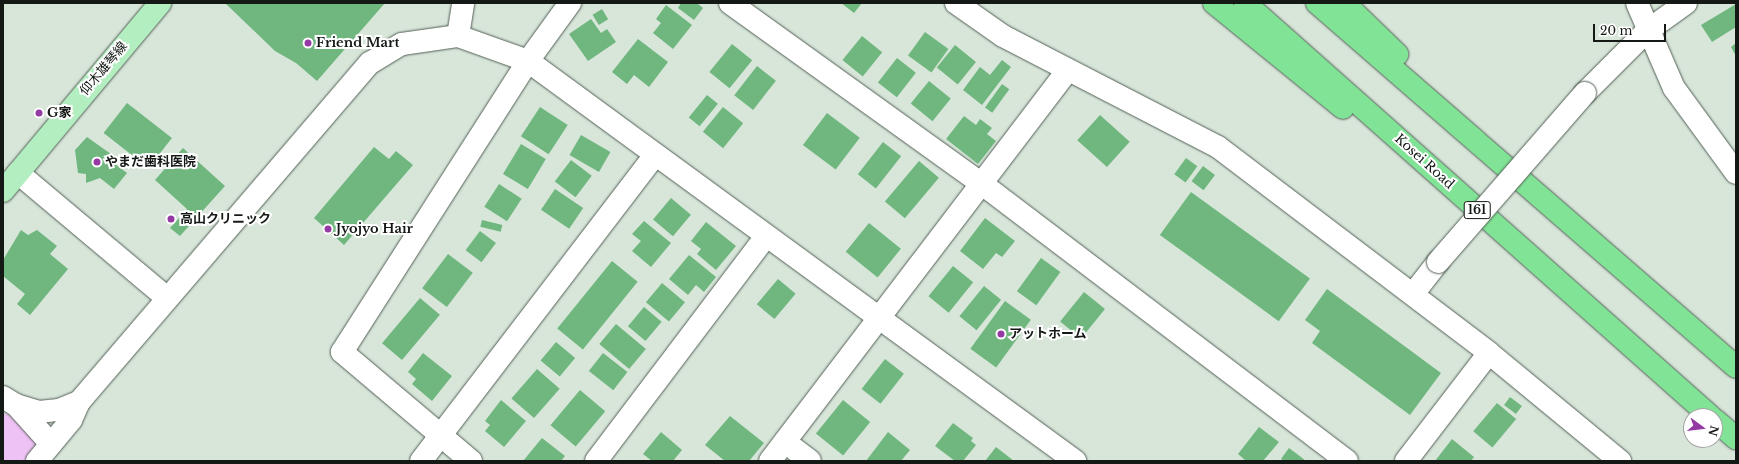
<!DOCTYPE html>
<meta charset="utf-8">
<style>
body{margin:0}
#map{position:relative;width:1739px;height:464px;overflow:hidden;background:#d8e6da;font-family:"Libre Baskerville","Noto Sans JP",serif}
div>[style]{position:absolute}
.green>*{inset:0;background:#efc2f5}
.building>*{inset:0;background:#6fb77e;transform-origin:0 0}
.roads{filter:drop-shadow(0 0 1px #535f55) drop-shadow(0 0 1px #535f55)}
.minor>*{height:22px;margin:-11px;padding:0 11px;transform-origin:11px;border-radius:11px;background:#fff}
.major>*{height:22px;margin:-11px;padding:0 11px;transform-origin:11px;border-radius:11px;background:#b3eec0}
.highway>*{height:22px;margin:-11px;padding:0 11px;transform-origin:11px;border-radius:11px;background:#80e396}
.bridges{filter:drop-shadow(0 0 1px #535f55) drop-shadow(0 0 1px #535f55)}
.minor-bridge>*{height:22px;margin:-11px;padding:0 11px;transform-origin:11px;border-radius:11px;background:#fff}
.dots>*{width:11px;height:11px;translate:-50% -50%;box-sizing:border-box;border:2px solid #fff;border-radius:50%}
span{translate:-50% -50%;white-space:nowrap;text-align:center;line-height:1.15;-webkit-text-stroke:4px #fff;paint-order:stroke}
.shield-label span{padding:1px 3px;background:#fff;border:1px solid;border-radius:3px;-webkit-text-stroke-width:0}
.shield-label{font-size:12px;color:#141915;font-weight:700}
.poi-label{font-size:13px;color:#141915;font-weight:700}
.left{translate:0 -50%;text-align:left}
.street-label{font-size:13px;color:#141915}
.frame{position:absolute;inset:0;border:4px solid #141915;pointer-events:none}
.north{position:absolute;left:1683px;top:408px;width:40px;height:40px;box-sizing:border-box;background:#fff;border:1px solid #a1a3a1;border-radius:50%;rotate:105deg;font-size:11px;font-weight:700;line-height:16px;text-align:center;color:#141915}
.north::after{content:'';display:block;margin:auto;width:14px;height:18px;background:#953aa4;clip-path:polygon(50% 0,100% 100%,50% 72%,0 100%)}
.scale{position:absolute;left:1593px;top:24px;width:73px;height:18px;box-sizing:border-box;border:2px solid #141915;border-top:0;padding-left:5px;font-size:12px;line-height:14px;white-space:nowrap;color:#141915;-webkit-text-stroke:3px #fff;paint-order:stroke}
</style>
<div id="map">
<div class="green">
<i style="clip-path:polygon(3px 413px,10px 415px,38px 441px,38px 449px,28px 461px,3px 461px)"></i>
</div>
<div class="building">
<i style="clip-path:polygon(225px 3px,385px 3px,317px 81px,296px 63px,275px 51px)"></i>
<i style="clip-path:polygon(681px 3px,697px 3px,703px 8px,694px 20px,678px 8px)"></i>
<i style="clip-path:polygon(841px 3px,862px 3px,854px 13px)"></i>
<i style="clip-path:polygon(1736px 4px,1736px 27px,1712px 42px,1701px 25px)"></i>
<i style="clip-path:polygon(666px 5px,692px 25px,673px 49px,653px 33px,661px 23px,656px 19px)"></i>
<i style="left:602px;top:9px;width:12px;height:11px;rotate:59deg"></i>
<i style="clip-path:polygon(591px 19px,601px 33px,607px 29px,616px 42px,588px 61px,569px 34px)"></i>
<i style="left:925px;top:32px;width:29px;height:29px;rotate:36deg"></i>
<i style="left:862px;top:36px;width:26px;height:31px;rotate:39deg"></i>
<i style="clip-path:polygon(638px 39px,668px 62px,649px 87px,634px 75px,627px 84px,612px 72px)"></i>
<i style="clip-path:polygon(1736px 43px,1736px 56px,1731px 47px)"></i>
<i style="left:732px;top:44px;width:26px;height:36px;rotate:39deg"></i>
<i style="left:955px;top:45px;width:27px;height:29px;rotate:39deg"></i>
<i style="left:897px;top:58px;width:24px;height:31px;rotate:38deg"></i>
<i style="clip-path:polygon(1002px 60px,1011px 67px,982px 105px,963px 90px,980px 67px,990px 75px)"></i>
<i style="left:757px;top:66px;width:24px;height:37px;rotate:38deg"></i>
<i style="left:929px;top:81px;width:28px;height:29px;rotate:39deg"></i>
<i style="left:1002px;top:84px;width:9px;height:29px;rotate:36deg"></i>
<i style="left:707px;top:95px;width:14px;height:29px;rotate:39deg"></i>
<i style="left:127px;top:103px;width:57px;height:38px;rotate:38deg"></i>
<i style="left:540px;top:107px;width:33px;height:35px;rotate:33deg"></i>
<i style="left:723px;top:107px;width:26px;height:32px;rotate:39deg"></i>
<i style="left:827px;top:113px;width:41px;height:40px;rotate:37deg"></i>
<i style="left:1100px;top:115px;width:40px;height:34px;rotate:42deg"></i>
<i style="clip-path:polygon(964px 116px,976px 125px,980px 119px,992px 128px,987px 134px,996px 141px,978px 164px,946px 139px)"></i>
<i style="left:581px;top:135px;width:34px;height:23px;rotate:30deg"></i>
<i style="clip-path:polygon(87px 137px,118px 159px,115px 164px,127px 173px,114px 189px,100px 178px,86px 183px,86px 174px,78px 173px,75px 150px)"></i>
<i style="left:883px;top:142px;width:23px;height:41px;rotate:38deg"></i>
<i style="left:521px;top:144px;width:29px;height:35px;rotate:31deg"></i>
<i style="clip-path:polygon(374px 147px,389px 159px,396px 151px,413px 165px,344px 245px,314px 218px)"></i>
<i style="clip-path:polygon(183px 148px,225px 186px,180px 236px,170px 228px,187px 209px,155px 180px)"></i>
<i style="left:1186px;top:158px;width:14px;height:20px;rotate:36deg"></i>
<i style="left:571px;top:160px;width:26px;height:27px;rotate:37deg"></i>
<i style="left:919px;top:161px;width:26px;height:53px;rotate:40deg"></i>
<i style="left:1203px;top:166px;width:15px;height:19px;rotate:37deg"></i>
<i style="left:499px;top:184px;width:27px;height:27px;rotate:33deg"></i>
<i style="left:555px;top:189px;width:34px;height:25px;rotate:34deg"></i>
<i style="left:1191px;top:192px;width:147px;height:53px;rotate:36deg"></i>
<i style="left:671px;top:198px;width:26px;height:28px;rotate:40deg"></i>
<i style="clip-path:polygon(985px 218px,1015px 241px,1002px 257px,996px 253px,983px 269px,960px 251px)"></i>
<i style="left:482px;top:220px;width:21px;height:7px;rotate:14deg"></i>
<i style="clip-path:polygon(644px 221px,671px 243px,651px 267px,632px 251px,641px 241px,632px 234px)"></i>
<i style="clip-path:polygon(706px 222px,736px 246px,716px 270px,697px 254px,701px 249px,691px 241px)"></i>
<i style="left:869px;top:223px;width:41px;height:37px;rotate:39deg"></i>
<i style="clip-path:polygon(21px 230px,28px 235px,37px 230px,57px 246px,50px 254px,68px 269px,30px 315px,17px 304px,25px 294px,3px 276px,3px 260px)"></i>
<i style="left:480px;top:231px;width:20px;height:24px;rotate:37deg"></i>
<i style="left:448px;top:254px;width:31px;height:43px;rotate:37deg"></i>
<i style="clip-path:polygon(689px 255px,716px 277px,704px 292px,696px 285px,688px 295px,669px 279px)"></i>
<i style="left:1041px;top:258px;width:24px;height:41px;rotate:36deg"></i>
<i style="left:612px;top:261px;width:33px;height:87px;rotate:39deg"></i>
<i style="left:953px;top:266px;width:26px;height:39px;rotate:39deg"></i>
<i style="left:778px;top:279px;width:23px;height:33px;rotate:40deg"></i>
<i style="left:662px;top:283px;width:30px;height:25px;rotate:40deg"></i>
<i style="left:984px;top:286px;width:22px;height:39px;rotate:39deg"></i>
<i style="clip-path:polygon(1327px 289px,1441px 373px,1410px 415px,1312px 343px,1320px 331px,1305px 320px)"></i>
<i style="left:1084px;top:292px;width:27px;height:38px;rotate:39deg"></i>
<i style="left:420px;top:298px;width:26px;height:59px;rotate:40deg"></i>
<i style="left:1005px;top:301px;width:32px;height:59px;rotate:36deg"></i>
<i style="left:644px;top:307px;width:23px;height:25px;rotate:40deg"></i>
<i style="left:616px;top:324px;width:39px;height:26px;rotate:40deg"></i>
<i style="left:556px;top:342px;width:25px;height:24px;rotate:40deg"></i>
<i style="clip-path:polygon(423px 353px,452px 376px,432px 401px,412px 384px,416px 379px,408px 372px)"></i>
<i style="left:603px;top:353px;width:31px;height:23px;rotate:38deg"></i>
<i style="left:885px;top:359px;width:24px;height:38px;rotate:38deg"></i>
<i style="left:537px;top:369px;width:30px;height:39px;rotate:41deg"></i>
<i style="left:580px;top:390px;width:33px;height:46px;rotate:40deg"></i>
<i style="left:1510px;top:397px;width:15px;height:10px;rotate:37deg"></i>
<i style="clip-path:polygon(501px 400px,526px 421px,504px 447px,485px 431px,490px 425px,485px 421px)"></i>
<i style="left:843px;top:400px;width:35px;height:43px;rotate:39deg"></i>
<i style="left:1497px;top:403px;width:25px;height:37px;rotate:40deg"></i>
<i style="clip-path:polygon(730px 416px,764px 443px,749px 461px,725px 461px,705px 445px)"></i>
<i style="clip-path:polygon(953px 423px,973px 438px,971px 441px,976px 445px,963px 461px,955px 461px,935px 446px)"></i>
<i style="clip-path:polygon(1259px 427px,1279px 442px,1263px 461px,1246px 461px,1238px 454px)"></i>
<i style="clip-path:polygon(661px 432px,682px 450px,673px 461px,652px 461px,643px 454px)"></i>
<i style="clip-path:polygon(888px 432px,910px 450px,901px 461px,866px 461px)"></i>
<i style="clip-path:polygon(542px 438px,565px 456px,561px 461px,523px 461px)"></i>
<i style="clip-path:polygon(1452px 439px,1474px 457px,1471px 461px,1435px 461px)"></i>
<i style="clip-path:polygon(996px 447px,1014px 461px,985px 461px)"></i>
<i style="clip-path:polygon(1289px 448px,1301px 457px,1306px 461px,1284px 461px,1281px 459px)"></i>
</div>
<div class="roads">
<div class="minor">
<i style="left:730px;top:3px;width:310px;rotate:35.7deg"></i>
<i style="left:982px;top:184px;width:458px;rotate:37.2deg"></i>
<i style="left:956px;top:3px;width:57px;rotate:35.1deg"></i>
<i style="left:1003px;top:36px;width:242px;rotate:27.3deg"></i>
<i style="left:1218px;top:147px;width:340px;rotate:37.2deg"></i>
<i style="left:1489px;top:353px;width:170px;rotate:39.5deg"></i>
<i style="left:1637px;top:3px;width:93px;rotate:66.5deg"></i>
<i style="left:1674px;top:88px;width:105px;rotate:53.9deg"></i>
<i style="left:458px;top:36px;width:33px;rotate:-81deg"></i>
<i style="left:1585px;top:93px;width:88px;rotate:-45deg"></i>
<i style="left:1647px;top:31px;width:48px;rotate:-35.7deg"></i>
<i style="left:18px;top:173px;width:194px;rotate:40deg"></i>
<i style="left:1413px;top:294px;width:41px;rotate:-52deg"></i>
<i style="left:3px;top:397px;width:15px;rotate:32deg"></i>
<i style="left:16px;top:405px;width:52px;rotate:48.1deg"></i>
<i style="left:16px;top:405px;width:24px;rotate:17deg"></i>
<i style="left:39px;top:412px;width:20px;rotate:-6deg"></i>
<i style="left:59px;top:410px;width:22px;rotate:-22deg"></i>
<i style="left:785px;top:442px;width:31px;rotate:37deg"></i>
<i style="left:37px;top:461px;width:53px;rotate:-50.3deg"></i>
<i style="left:71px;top:420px;width:20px;rotate:-66deg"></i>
<i style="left:79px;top:402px;width:447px;rotate:-49.4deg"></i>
<i style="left:370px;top:63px;width:37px;rotate:-31deg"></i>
<i style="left:402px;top:44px;width:57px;rotate:-8.1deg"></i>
<i style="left:458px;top:36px;width:74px;rotate:19.7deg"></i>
<i style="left:528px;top:61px;width:678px;rotate:36.18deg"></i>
<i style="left:421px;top:461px;width:385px;rotate:-52.6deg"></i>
<i style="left:471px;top:461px;width:169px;rotate:-139.8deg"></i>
<i style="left:342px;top:352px;width:345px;rotate:-57.4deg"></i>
<i style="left:528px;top:61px;width:72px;rotate:-54.1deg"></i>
<i style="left:596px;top:461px;width:282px;rotate:-52.9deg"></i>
<i style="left:770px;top:461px;width:490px;rotate:-52.7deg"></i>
<i style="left:1406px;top:461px;width:136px;rotate:-52.5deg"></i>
</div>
<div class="major">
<i style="left:3px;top:191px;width:245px;rotate:-50.1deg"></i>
</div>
<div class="highway">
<i style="left:1214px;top:3px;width:166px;rotate:39.1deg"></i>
<i style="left:1245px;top:3px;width:622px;rotate:41.61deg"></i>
<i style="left:1317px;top:3px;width:555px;rotate:40.98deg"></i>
<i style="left:1344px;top:3px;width:74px;rotate:43.9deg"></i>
<i style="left:1715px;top:420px;width:28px;rotate:41deg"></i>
</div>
</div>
<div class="bridges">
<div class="minor-bridge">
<i style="left:1438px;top:262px;width:224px;rotate:-49deg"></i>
</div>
</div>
<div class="dots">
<i style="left:308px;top:43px;background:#953aa4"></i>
<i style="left:39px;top:113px;background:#953aa4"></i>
<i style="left:97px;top:162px;background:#953aa4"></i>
<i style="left:171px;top:219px;background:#953aa4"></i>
<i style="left:328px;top:229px;background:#953aa4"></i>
<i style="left:1001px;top:334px;background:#953aa4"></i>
</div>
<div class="shield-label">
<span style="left:1477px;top:210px">161</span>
</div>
<div class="poi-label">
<span class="left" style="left:316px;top:43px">Friend Mart</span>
<span class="left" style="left:47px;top:113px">G家</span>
<span class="left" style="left:105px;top:162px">やまだ歯科医院</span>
<span class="left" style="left:180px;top:219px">高山クリニック</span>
<span class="left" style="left:336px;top:229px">Jyojyo Hair</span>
<span class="left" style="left:1009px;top:334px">アットホーム</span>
</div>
<div class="street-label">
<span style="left:104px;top:69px;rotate:-50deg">仰木雄琴線</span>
<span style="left:1424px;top:162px;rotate:42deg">Kosei Road</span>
</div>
<div class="frame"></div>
<div class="north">N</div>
<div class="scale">20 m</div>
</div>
